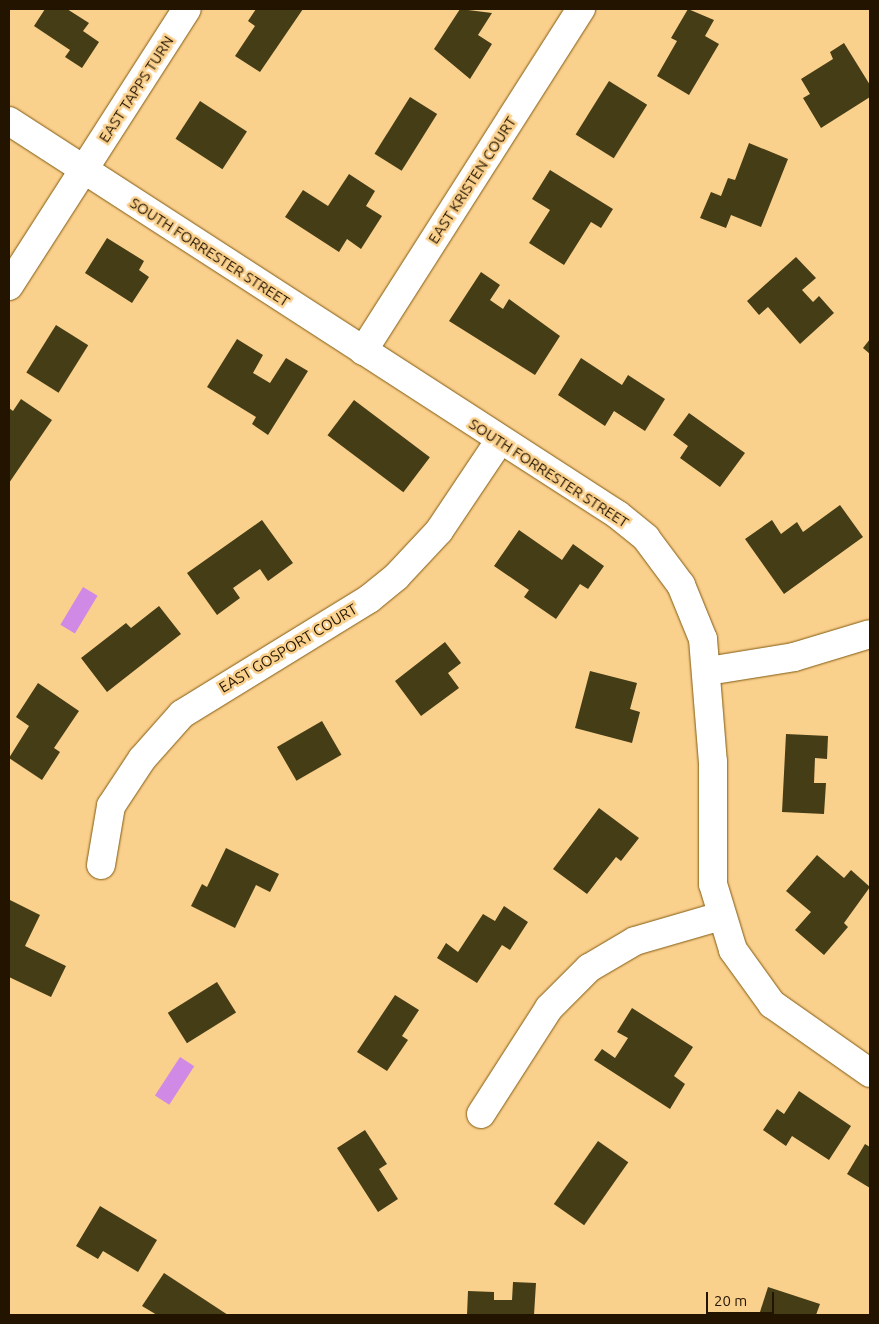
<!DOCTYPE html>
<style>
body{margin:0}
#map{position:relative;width:879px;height:1324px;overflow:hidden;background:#fad08d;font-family:Ubuntu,sans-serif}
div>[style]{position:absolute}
.water>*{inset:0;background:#d089e4;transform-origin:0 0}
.building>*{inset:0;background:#453d16;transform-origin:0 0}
.roads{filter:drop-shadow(0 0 1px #805b10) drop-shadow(0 0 1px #805b10)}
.minor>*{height:28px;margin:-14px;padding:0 14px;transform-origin:14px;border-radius:14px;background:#fff}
span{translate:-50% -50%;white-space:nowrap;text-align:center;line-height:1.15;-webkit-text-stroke:5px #fad08d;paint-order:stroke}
.street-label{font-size:15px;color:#231400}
.frame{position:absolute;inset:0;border:10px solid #231400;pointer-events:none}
.scale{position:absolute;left:706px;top:1292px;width:68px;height:22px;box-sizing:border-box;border:2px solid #231400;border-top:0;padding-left:6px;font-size:15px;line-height:18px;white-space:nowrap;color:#231400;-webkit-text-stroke:4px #fad08d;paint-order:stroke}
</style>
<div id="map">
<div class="water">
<i style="left:83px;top:587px;width:17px;height:44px;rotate:31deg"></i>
<i style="left:180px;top:1057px;width:17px;height:46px;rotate:33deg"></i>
</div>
<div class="building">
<i style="clip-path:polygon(45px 9px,67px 9px,89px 23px,83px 31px,99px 42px,82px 68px,65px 57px,70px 50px,34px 26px)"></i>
<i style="clip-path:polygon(256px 9px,303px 9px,260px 72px,235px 56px,255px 26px,248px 21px)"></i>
<i style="clip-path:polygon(460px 9px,492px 13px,478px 35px,492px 44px,470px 79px,434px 49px)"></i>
<i style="clip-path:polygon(688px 9px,714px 20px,705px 36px,719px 44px,689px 95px,657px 76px,677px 41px,671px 38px)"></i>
<i style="clip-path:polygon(844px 43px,870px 85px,870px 97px,821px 128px,803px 98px,810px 94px,801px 79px,833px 59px,830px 52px)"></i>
<i style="left:609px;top:81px;width:45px;height:63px;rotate:32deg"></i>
<i style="left:410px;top:97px;width:32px;height:67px;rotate:32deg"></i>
<i style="left:200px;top:101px;width:56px;height:45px;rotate:33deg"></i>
<i style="clip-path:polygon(749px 143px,788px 159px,761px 227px,731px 215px,726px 228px,700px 218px,711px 192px,721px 196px,728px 178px,735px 180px)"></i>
<i style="clip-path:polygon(550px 170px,613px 209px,601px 228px,591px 222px,564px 265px,529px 243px,550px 210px,532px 199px)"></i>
<i style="clip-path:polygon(349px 174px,375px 191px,366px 206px,382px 216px,361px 249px,347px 239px,339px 252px,285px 217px,303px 190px,328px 206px)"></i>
<i style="clip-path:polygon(107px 238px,144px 261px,139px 270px,149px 277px,132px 303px,85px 273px)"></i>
<i style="clip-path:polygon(796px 257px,816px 278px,802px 290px,813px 302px,819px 296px,834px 313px,800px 344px,768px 307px,759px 315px,747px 301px)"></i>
<i style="clip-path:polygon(481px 272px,500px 285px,490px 300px,503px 309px,509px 299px,560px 336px,535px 375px,449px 321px)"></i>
<i style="left:56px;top:325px;width:38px;height:56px;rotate:32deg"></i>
<i style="clip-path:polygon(237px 339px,263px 355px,253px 373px,270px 383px,286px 358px,308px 371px,268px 435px,252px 424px,256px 417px,207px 387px)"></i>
<i style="clip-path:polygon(870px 339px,870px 354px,863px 348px)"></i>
<i style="clip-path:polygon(581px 358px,622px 385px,628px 375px,665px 399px,645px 431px,614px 411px,605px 426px,558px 395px)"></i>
<i style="clip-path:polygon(21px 399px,52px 420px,9px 483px,9px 408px,13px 411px)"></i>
<i style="left:354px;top:400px;width:95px;height:44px;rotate:37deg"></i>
<i style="clip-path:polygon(689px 413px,745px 453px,720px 487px,680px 458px,688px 446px,673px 435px)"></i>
<i style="clip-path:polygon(840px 505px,863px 537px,784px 594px,745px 539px,772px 520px,781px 534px,797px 522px,803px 532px)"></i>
<i style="clip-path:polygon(262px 520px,293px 563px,268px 581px,260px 569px,233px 588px,240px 598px,217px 615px,187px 573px)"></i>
<i style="clip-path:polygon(519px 530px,562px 560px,573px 544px,604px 566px,588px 589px,580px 584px,556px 619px,524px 597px,529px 590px,494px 566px)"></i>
<i style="clip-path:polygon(159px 606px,181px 634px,107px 692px,81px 658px,126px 623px,131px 628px)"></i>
<i style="clip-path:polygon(445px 642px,461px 663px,448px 673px,459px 688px,421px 716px,395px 681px)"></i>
<i style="clip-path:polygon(590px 671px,637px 683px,630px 709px,640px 712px,632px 743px,575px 728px)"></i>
<i style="clip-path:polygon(38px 683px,79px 711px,54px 748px,60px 752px,42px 780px,9px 758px,29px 726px,16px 717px)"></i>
<i style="left:322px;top:721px;width:39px;height:52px;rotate:60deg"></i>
<i style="clip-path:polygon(786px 734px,828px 736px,827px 759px,815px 758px,814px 783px,826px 783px,824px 814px,782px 812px)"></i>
<i style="clip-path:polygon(599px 808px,639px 838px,621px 861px,616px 857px,587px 894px,553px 869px)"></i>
<i style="clip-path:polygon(226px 848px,279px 874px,270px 892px,256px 885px,235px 928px,191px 906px,202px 884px,207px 887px)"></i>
<i style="clip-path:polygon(817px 855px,844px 878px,851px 870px,870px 887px,844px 923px,848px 927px,824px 955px,795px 930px,811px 912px,786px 891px)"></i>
<i style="clip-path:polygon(10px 900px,40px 915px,25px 946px,66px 966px,51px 997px,9px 977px)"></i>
<i style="clip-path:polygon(504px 906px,528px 922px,510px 950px,502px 945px,477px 983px,437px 958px,446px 943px,458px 952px,483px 914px,495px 921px)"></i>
<i style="left:217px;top:982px;width:36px;height:58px;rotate:58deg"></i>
<i style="clip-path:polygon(395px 995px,419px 1010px,402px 1036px,408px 1040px,387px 1071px,357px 1052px)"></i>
<i style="clip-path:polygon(632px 1008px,693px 1047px,674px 1076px,685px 1084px,670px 1109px,594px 1060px,602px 1049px,615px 1058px,628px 1038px,617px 1032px)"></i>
<i style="clip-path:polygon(799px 1091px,851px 1126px,829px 1160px,792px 1136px,786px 1146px,763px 1130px,777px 1109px,784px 1114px)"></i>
<i style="clip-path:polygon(365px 1130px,387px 1164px,379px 1169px,398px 1199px,378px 1212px,337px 1148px)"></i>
<i style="left:598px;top:1141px;width:37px;height:77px;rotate:35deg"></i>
<i style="clip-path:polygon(865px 1144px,870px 1147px,870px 1188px,847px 1174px)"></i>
<i style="clip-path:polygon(100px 1206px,157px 1240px,138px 1272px,103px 1251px,98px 1259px,76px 1246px)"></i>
<i style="clip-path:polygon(164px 1273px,228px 1315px,157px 1315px,142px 1306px)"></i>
<i style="clip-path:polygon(513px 1282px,536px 1283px,534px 1315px,467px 1315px,468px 1291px,494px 1292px,494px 1300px,512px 1300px)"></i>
<i style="clip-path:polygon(768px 1287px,820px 1304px,816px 1315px,759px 1315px)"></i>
</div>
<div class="roads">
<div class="minor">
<i style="left:9px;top:121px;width:725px;rotate:32.9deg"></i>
<i style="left:618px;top:515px;width:36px;rotate:39deg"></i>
<i style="left:646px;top:538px;width:59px;rotate:53.3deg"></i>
<i style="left:681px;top:585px;width:58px;rotate:67.8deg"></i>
<i style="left:703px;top:639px;width:123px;rotate:85.4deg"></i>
<i style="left:713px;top:762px;width:122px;rotate:90deg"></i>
<i style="left:713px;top:884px;width:69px;rotate:73.1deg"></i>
<i style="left:733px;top:950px;width:67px;rotate:54.2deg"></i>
<i style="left:772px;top:1004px;width:120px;rotate:35.1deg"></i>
<i style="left:9px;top:286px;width:329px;rotate:-57.3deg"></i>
<i style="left:363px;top:351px;width:406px;rotate:-57.5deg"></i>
<i style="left:708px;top:671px;width:87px;rotate:-9.2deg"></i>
<i style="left:794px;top:657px;width:79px;rotate:-16.8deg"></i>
<i style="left:101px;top:865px;width:60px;rotate:-80.4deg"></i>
<i style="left:111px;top:806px;width:56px;rotate:-56.6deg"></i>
<i style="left:142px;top:759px;width:60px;rotate:-48.4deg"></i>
<i style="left:182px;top:714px;width:220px;rotate:-31.6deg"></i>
<i style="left:369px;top:599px;width:35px;rotate:-39deg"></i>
<i style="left:396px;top:577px;width:63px;rotate:-46.9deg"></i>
<i style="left:439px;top:531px;width:110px;rotate:-56.2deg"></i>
<i style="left:481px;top:1114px;width:126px;rotate:-57.3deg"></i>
<i style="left:549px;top:1008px;width:57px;rotate:-45deg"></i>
<i style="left:589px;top:968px;width:53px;rotate:-30.4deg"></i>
<i style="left:635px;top:941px;width:90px;rotate:-16.2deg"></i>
</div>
</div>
<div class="street-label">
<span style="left:136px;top:89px;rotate:-57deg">EAST TAPPS TURN</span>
<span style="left:472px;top:180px;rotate:-57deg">EAST KRISTEN COURT</span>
<span style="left:210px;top:252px;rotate:33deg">SOUTH FORRESTER STREET</span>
<span style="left:549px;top:473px;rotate:33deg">SOUTH FORRESTER STREET</span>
<span style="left:288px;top:648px;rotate:-31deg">EAST GOSPORT COURT</span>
</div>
<div class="frame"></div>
<div class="scale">20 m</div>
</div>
